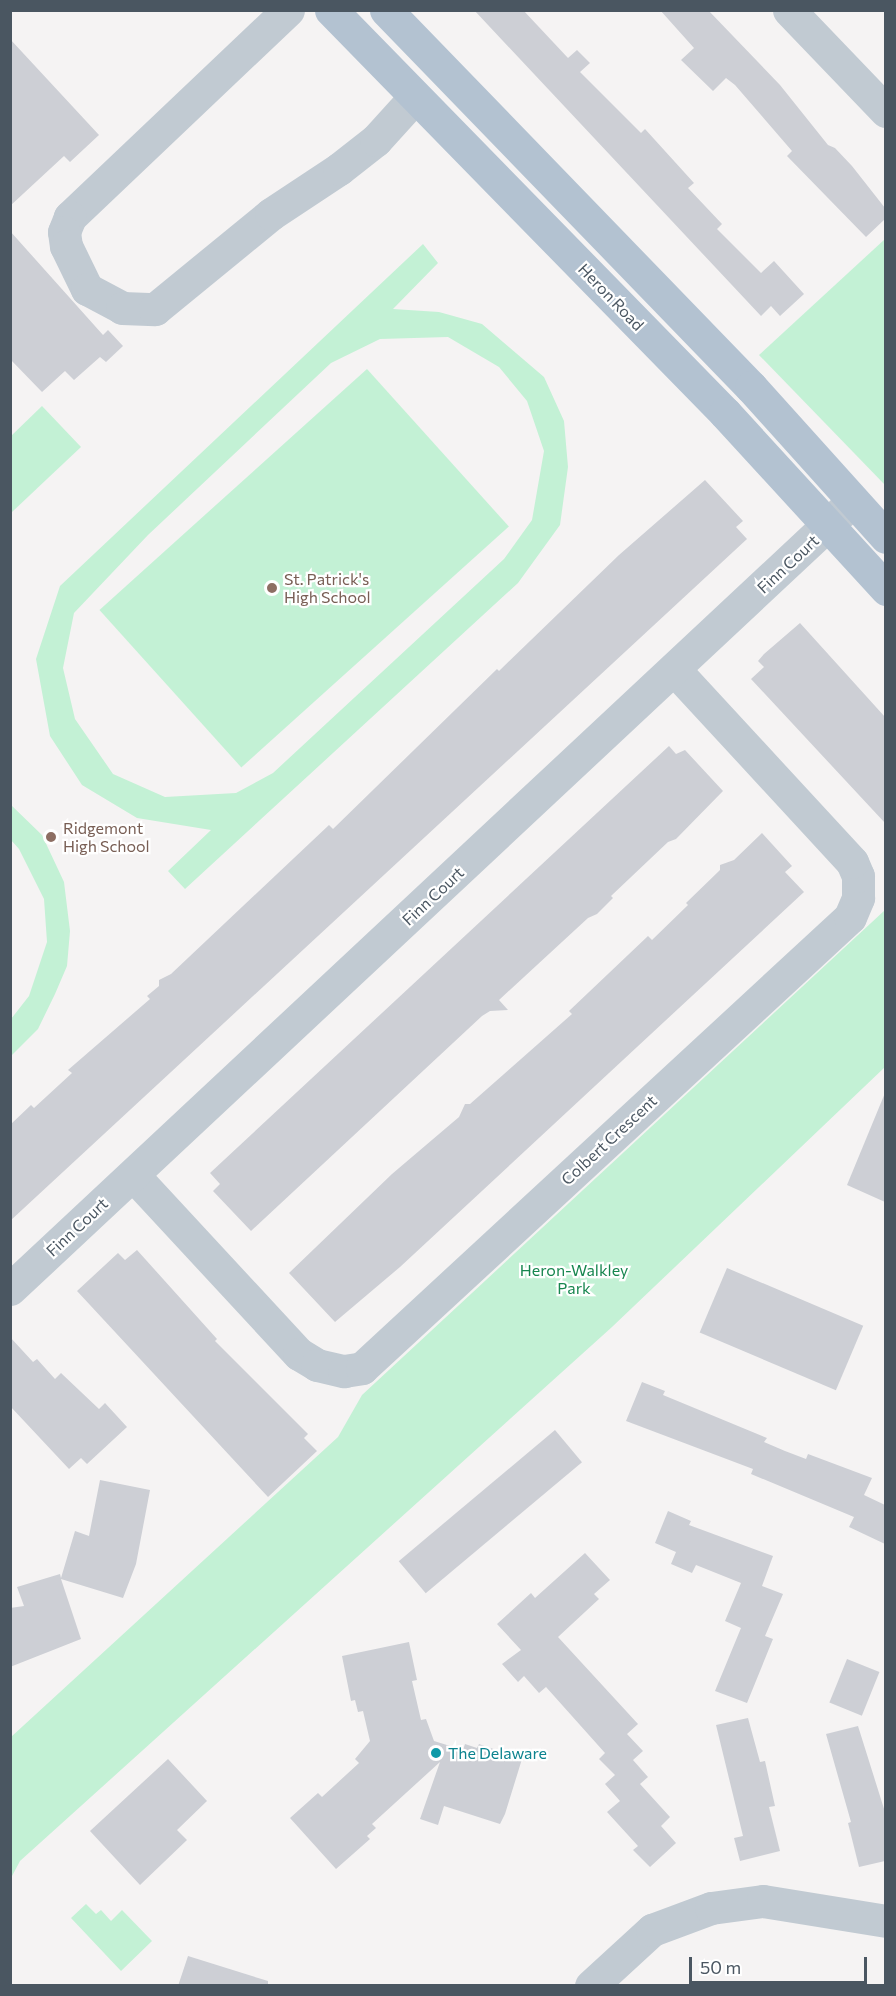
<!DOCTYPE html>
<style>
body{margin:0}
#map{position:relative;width:896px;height:1996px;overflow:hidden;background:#f5f3f3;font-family:Commissioner,sans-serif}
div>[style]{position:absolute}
.green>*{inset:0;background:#c3f1d5;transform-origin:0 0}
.building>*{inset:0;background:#cdcfd5;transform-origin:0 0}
.minor>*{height:33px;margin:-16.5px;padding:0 16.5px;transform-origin:16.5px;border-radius:16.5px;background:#c1cad2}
.major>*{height:33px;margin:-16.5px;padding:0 16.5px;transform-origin:16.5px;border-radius:16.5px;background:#b3c2d1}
.dots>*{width:16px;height:16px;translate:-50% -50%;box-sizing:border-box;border:3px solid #fff;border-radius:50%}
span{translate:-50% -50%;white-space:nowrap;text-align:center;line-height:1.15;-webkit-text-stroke:4.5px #fff;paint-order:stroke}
.street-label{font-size:16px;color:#4a5661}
.education-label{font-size:16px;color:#785e54}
.left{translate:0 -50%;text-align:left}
.park-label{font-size:16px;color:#17864f}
.culture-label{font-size:16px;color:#0d838f}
.frame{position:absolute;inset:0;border:12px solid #4a5661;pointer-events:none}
.scale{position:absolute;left:689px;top:1957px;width:178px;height:27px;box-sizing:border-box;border:3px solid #4a5661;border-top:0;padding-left:8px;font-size:18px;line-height:21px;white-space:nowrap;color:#4a5661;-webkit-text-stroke:4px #fff;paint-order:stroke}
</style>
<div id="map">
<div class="green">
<i style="clip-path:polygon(885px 239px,885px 485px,759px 355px)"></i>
<i style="clip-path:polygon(evenodd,423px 244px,438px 263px,393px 309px,439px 312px,482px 324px,544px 377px,564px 421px,568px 467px,560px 525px,518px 583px,185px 889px,168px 871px,211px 830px,137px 818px,82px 785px,50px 736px,36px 659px,60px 586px,423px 244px,448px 337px,499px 367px,527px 401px,544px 451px,532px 520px,504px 559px,273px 773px,236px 793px,165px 797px,113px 774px,75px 719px,63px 668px,74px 613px,148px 535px,331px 363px,380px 339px,448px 337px)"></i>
<i style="left:367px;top:369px;width:212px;height:360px;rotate:48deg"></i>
<i style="clip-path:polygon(42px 406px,81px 447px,12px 512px,11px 436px)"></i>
<i style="clip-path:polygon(11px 805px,42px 835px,64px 882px,70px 931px,67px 966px,55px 994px,38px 1029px,11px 1056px,11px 1019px,29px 996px,47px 942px,44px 899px,19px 849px,11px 840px)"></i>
<i style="clip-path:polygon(885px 910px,885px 1067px,612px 1327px,20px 1861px,11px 1878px,11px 1737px,338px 1437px,362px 1395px)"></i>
<i style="clip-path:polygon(86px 1904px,96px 1914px,101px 1910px,111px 1921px,122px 1910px,152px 1941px,121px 1971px,71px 1918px)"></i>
</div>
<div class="building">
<i style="clip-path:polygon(474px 10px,523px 10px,568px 58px,577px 50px,590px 63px,580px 72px,641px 133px,645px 129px,694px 183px,688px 188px,722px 224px,717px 229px,761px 273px,774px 261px,804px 294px,780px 316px,771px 306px,761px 316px)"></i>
<i style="clip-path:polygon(660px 10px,708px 10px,780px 85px,828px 145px,835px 148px,852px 166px,885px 208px,885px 219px,866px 237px,787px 156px,792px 151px,735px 85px,726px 78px,713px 91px,681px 60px,694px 48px)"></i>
<i style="clip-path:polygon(10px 39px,99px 135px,70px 162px,64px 156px,10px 206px)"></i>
<i style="clip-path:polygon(10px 231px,103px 335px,108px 330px,123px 346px,106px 362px,100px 357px,74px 380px,65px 371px,42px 392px,10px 359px)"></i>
<i style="clip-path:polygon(705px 480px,743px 521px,736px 527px,747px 539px,10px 1221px,10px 1125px,31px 1105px,34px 1108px,72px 1073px,68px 1070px,150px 999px,147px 996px,159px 986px,159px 980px,171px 974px,329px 825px,333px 829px,497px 669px,499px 671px,619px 555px)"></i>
<i style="clip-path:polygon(800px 623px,885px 717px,885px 823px,751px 679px,764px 667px,758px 661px,764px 654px)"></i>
<i style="clip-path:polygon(669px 746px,676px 754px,685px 750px,723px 791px,676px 839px,668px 842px,611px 896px,613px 898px,597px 914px,588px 918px,499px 1000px,508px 1010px,490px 1011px,482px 1016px,251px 1231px,213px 1191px,220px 1184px,210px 1173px)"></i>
<i style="clip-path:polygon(762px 833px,792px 866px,785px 872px,804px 892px,400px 1267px,335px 1322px,289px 1273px,392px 1174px,459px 1117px,465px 1104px,470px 1104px,572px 1014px,569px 1011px,648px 936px,652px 940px,688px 905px,686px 903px,720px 870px,720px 865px,734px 860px)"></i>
<i style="clip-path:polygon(885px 1093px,885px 1202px,847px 1185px)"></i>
<i style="clip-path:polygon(137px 1250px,217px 1339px,215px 1341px,308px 1434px,304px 1438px,317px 1451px,268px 1497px,77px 1291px,118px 1253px,125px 1260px)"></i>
<i style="left:727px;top:1268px;width:148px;height:70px;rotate:23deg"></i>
<i style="clip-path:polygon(10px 1337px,33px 1362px,37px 1359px,55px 1379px,61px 1373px,99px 1409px,105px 1403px,127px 1427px,87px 1464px,81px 1458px,69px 1469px,10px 1406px)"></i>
<i style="clip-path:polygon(642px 1382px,665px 1391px,663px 1395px,767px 1438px,764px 1442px,785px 1451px,806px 1459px,808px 1454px,872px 1478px,864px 1495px,885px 1505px,885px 1544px,849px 1527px,854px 1517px,751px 1474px,753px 1469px,626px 1421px)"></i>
<i style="left:555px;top:1430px;width:42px;height:204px;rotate:50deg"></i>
<i style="clip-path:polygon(100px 1480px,150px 1490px,136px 1564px,123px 1598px,61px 1579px,81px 1639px,10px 1667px,10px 1608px,24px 1606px,17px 1587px,60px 1574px,61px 1578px,75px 1531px,89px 1536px)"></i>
<i style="clip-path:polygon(668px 1511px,691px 1521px,689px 1525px,773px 1556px,762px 1586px,783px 1594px,765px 1636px,773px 1639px,747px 1703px,715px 1691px,741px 1628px,725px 1621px,741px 1583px,696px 1565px,692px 1573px,671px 1564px,676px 1552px,655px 1543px)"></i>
<i style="clip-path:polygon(585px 1553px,610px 1580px,594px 1594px,599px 1599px,558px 1637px,638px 1724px,627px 1734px,643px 1751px,633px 1760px,648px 1777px,640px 1784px,670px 1817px,661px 1826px,676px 1843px,650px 1867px,633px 1850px,638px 1846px,607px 1812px,620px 1801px,605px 1784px,615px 1775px,599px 1759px,605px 1753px,546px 1687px,539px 1693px,524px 1676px,518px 1682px,502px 1664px,521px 1650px,497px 1624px,531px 1593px,535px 1598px)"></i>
<i style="clip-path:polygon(409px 1642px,417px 1680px,412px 1681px,421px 1720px,426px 1719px,434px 1741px,463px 1750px,465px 1744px,477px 1748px,479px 1744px,522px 1759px,505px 1814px,500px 1824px,444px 1806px,438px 1825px,420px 1819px,440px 1762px,372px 1824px,376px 1828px,367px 1836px,370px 1839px,336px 1869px,290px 1818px,318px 1793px,322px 1797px,359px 1763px,355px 1759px,370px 1741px,363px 1711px,358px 1712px,355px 1700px,351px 1701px,342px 1656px)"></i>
<i style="left:847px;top:1659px;width:35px;height:47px;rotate:22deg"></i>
<i style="clip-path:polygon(748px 1718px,760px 1762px,765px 1761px,775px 1806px,769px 1807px,780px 1851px,740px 1861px,734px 1838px,743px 1836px,716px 1725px)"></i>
<i style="clip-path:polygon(858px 1726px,885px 1812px,885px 1861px,859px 1867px,848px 1823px,851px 1822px,826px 1734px)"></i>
<i style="clip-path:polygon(168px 1759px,207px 1801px,177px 1830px,187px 1840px,140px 1885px,90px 1831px)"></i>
<i style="clip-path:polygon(188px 1956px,268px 1981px,268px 1986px,178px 1986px)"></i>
</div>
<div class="minor">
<i style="left:288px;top:10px;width:301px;rotate:136.5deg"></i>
<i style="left:70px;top:217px;width:16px;rotate:112deg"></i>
<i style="left:64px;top:232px;width:14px;rotate:82deg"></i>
<i style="left:66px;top:246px;width:48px;rotate:64deg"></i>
<i style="left:87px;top:289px;width:40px;rotate:28deg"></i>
<i style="left:122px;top:308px;width:33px;rotate:2deg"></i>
<i style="left:155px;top:309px;width:150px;rotate:-39.3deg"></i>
<i style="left:271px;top:214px;width:82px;rotate:-33.5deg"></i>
<i style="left:339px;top:169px;width:47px;rotate:-38.1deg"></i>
<i style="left:376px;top:140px;width:58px;rotate:-47.8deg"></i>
<i style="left:789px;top:10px;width:140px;rotate:46.2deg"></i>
<i style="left:133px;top:1175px;width:244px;rotate:47.2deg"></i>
<i style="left:299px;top:1354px;width:21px;rotate:31deg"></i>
<i style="left:317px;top:1365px;width:28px;rotate:13deg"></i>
<i style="left:344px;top:1371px;width:18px;rotate:-9deg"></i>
<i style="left:362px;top:1368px;width:664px;rotate:-42.74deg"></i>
<i style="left:850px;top:917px;width:21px;rotate:-67deg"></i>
<i style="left:858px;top:898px;width:22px;rotate:-90deg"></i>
<i style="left:858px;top:876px;width:15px;rotate:-113deg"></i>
<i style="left:852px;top:862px;width:261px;rotate:-132.7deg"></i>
<i style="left:10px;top:1289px;width:1154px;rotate:-43.07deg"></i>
<i style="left:591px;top:1986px;width:83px;rotate:-42.6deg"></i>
<i style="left:652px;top:1930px;width:63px;rotate:-20.4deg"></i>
<i style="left:711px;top:1908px;width:52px;rotate:-7.7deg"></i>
<i style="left:763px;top:1901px;width:125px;rotate:9.2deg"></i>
</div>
<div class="major">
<i style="left:331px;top:10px;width:564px;rotate:45.65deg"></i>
<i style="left:725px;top:413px;width:239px;rotate:47.5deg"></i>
<i style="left:386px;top:10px;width:525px;rotate:45.93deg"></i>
<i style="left:751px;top:387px;width:202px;rotate:48deg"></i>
</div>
<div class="dots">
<i style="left:272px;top:588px;background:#8d6e63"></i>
<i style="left:51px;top:837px;background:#8d6e63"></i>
<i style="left:436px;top:1753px;background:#0f9aa8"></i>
</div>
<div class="street-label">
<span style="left:611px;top:297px;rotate:46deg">Heron Road</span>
<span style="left:788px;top:564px;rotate:-43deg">Finn Court</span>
<span style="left:433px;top:896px;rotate:-43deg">Finn Court</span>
<span style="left:609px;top:1140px;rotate:-43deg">Colbert Crescent</span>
<span style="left:77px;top:1227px;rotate:-43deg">Finn Court</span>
</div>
<div class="education-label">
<span class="left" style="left:284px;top:588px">St. Patrick's<br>High School</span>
<span class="left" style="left:63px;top:837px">Ridgemont<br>High School</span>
</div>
<div class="park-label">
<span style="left:574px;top:1279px">Heron-Walkley<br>Park</span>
</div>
<div class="culture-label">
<span class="left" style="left:448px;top:1753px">The Delaware</span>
</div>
<div class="frame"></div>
<div class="scale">50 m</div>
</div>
